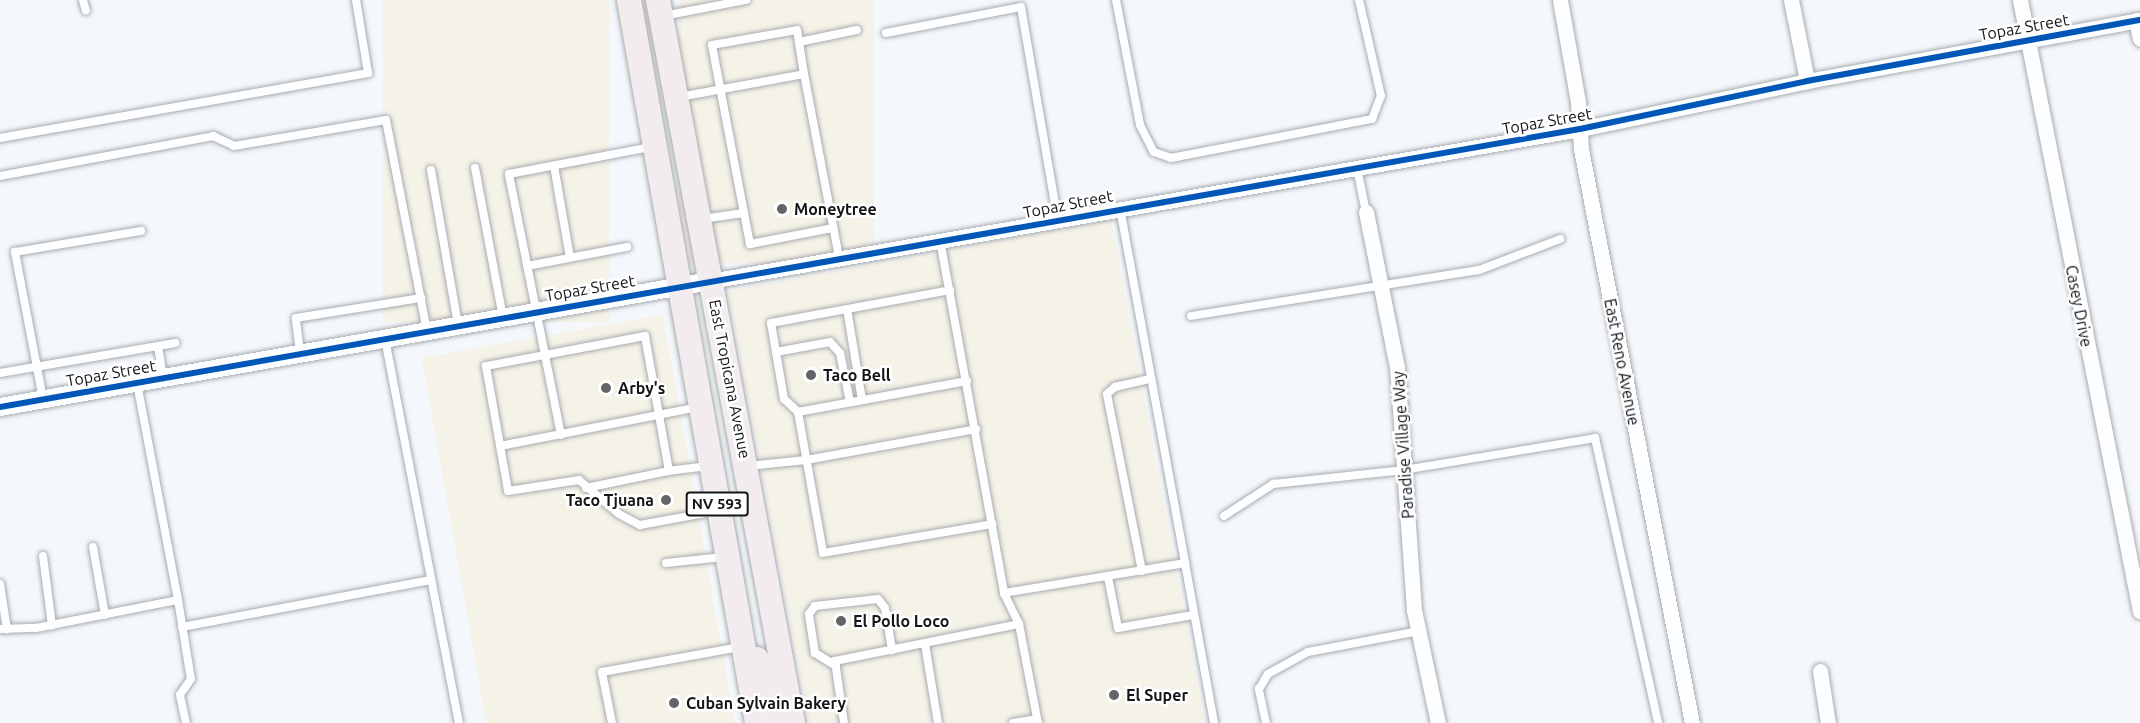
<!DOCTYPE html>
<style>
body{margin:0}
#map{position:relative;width:2140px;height:723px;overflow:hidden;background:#f4f8fc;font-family:Ubuntu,sans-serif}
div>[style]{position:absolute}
.commercial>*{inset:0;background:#f5f2e8;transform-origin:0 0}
.roads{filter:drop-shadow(0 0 2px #a9acae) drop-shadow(0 0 2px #a9acae)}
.service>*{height:8px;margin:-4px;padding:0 4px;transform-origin:4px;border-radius:4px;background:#fdfeff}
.minor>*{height:15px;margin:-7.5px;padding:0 7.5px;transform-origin:7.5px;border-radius:7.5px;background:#fdfeff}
.tertiary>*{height:18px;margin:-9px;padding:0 9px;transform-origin:9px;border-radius:9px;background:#fdfeff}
.primary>*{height:24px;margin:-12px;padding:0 12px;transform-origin:12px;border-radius:12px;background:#f3ecee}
.cycleway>*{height:6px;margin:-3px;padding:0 3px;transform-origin:3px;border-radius:3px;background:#0057b8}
.dots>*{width:16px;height:16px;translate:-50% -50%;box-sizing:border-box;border:3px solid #fff;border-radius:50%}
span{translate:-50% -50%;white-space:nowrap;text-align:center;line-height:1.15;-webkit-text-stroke:5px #fff;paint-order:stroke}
.shield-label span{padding:2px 4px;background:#fff;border:2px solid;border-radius:4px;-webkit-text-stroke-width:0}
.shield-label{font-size:15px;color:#131517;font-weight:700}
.street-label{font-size:16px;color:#131517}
.poi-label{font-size:16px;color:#131517;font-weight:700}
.left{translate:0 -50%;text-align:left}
.right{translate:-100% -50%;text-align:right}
</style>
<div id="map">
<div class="commercial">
<i style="left:383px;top:0;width:226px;height:322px"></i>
<i style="left:679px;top:0;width:195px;height:263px"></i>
<i style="clip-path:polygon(1111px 220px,1205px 723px,809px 723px,728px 291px)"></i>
<i style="left:663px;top:315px;width:415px;height:245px;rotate:80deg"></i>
</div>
<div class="roads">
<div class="service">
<i style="left:83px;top:0;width:11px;rotate:75deg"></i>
<i style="left:1116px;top:0;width:127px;rotate:79.1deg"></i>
<i style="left:1140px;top:125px;width:30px;rotate:63deg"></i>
<i style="left:1154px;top:152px;width:18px;rotate:19deg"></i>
<i style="left:1171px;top:158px;width:205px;rotate:-11deg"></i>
<i style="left:1372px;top:119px;width:25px;rotate:-69deg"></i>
<i style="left:1381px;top:96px;width:98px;rotate:-102.9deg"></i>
<i style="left:663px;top:16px;width:85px;rotate:-10.9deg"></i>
<i style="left:886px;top:33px;width:137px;rotate:-10.9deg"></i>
<i style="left:1021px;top:7px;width:217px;rotate:80.2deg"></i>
<i style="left:799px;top:42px;width:59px;rotate:-11.7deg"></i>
<i style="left:679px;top:97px;width:127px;rotate:-10.4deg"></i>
<i style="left:804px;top:74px;width:187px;rotate:79.2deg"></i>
<i style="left:0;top:138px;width:374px;rotate:-10deg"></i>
<i style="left:368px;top:73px;width:74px;rotate:-99.3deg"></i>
<i style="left:554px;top:166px;width:93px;rotate:80.1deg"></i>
<i style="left:475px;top:168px;width:152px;rotate:79.4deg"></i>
<i style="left:1357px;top:168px;width:45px;rotate:78.4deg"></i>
<i style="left:431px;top:170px;width:156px;rotate:80.1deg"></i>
<i style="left:0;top:176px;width:217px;rotate:-10.6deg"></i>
<i style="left:213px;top:136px;width:23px;rotate:25deg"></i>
<i style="left:234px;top:146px;width:154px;rotate:-9.7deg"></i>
<i style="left:386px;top:120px;width:214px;rotate:79deg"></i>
<i style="left:1120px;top:208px;width:361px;rotate:79.6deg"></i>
<i style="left:744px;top:213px;width:32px;rotate:79deg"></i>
<i style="left:750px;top:244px;width:85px;rotate:-10.9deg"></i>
<i style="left:702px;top:219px;width:42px;rotate:-8.1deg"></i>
<i style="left:744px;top:213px;width:171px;rotate:-100.8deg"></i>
<i style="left:712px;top:45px;width:86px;rotate:-10deg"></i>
<i style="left:797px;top:30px;width:45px;rotate:81deg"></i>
<i style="left:940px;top:240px;width:359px;rotate:79.7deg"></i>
<i style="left:527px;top:266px;width:102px;rotate:-10.8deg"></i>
<i style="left:847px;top:309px;width:92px;rotate:80.6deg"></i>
<i style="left:1191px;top:316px;width:292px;rotate:-9.1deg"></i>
<i style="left:1479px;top:270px;width:87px;rotate:-20.9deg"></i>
<i style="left:385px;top:339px;width:391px;rotate:79.1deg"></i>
<i style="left:158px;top:346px;width:31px;rotate:81deg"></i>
<i style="left:776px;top:352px;width:55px;rotate:-10.5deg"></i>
<i style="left:830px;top:342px;width:15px;rotate:48deg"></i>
<i style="left:840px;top:353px;width:50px;rotate:78.5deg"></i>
<i style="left:300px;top:353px;width:35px;rotate:-97deg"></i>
<i style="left:296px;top:318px;width:127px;rotate:-9.1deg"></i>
<i style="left:0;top:373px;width:178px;rotate:-9.7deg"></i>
<i style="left:967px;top:381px;width:172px;rotate:169.6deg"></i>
<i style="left:798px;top:412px;width:143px;rotate:79.9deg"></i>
<i style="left:823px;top:553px;width:172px;rotate:-9.7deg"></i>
<i style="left:43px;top:399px;width:150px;rotate:-100.8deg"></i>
<i style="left:15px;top:252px;width:128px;rotate:-9.5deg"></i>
<i style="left:798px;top:412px;width:19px;rotate:-137deg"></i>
<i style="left:784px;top:399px;width:77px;rotate:-99.7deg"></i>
<i style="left:771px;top:323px;width:182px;rotate:-10.4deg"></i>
<i style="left:561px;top:435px;width:266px;rotate:-101.3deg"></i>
<i style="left:509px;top:174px;width:145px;rotate:-10.8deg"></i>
<i style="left:500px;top:446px;width:202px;rotate:-11.1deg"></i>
<i style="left:708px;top:466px;width:39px;rotate:173deg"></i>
<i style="left:669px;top:471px;width:137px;rotate:-100.1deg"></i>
<i style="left:645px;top:336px;width:162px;rotate:169.3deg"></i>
<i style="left:486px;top:366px;width:127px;rotate:80deg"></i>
<i style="left:508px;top:491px;width:72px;rotate:-8.8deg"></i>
<i style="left:579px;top:480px;width:52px;rotate:40.4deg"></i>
<i style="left:619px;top:514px;width:24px;rotate:28deg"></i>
<i style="left:640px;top:525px;width:77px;rotate:-10.4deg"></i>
<i style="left:748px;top:466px;width:58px;rotate:-5.9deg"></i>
<i style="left:806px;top:460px;width:173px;rotate:-10.3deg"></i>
<i style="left:586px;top:488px;width:85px;rotate:-11.6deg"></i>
<i style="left:1224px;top:516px;width:59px;rotate:-33.1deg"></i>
<i style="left:1273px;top:484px;width:132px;rotate:-6.1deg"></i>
<i style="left:1404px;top:470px;width:194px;rotate:-9.5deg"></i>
<i style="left:1595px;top:438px;width:292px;rotate:77.5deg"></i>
<i style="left:93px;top:547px;width:69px;rotate:80deg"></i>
<i style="left:43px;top:556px;width:70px;rotate:82.6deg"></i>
<i style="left:666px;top:563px;width:58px;rotate:-5.9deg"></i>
<i style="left:1142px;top:571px;width:180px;rotate:-101.2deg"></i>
<i style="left:1107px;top:394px;width:11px;rotate:-41deg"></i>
<i style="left:1115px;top:387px;width:37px;rotate:-13deg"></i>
<i style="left:1108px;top:577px;width:52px;rotate:78.9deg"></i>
<i style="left:1118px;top:628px;width:76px;rotate:-9.8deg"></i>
<i style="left:0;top:584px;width:46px;rotate:81.2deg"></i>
<i style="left:178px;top:600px;width:80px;rotate:80.7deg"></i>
<i style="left:191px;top:679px;width:19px;rotate:125deg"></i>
<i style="left:180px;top:695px;width:29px;rotate:78deg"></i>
<i style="left:182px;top:627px;width:253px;rotate:-10.7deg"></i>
<i style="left:0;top:629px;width:36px;rotate:-2deg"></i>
<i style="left:36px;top:628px;width:145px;rotate:-11.2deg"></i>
<i style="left:178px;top:600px;width:220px;rotate:-100.7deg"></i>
<i style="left:925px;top:644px;width:80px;rotate:80.7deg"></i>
<i style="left:836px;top:666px;width:25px;rotate:-148deg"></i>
<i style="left:815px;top:653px;width:39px;rotate:-99deg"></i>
<i style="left:809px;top:614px;width:10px;rotate:-53deg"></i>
<i style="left:815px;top:606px;width:63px;rotate:-6.3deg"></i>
<i style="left:878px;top:599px;width:11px;rotate:52deg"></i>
<i style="left:885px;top:608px;width:43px;rotate:80.5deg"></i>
<i style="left:612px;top:723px;width:52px;rotate:-101.1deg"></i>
<i style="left:602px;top:672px;width:140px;rotate:-10.3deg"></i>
<i style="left:844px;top:723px;width:63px;rotate:-98.3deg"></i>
<i style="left:835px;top:661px;width:188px;rotate:-11.4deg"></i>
<i style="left:1013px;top:723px;width:24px;rotate:-9deg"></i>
<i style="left:1038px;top:723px;width:101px;rotate:-100.9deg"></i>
<i style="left:1019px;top:624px;width:34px;rotate:-116deg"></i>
<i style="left:1004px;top:593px;width:183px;rotate:-9.4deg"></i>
<i style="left:1185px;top:563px;width:163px;rotate:79.7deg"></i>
<i style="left:1266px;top:723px;width:35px;rotate:-102deg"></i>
<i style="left:1259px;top:689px;width:17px;rotate:-59deg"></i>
<i style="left:1268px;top:674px;width:46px;rotate:-28.8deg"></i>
<i style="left:1308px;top:652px;width:113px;rotate:-10.7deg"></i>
</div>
<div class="minor">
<i style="left:1560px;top:0;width:104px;rotate:80deg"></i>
<i style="left:1578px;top:102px;width:47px;rotate:86.3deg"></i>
<i style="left:1581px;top:149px;width:585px;rotate:79.06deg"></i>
<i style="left:1791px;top:0;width:83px;rotate:78.8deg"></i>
<i style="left:2020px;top:0;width:623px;rotate:78.89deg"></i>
<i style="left:2136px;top:20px;width:19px;rotate:78deg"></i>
<i style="left:1366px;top:212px;width:158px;rotate:78.7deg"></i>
<i style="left:1397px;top:367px;width:244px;rotate:86deg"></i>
<i style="left:1414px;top:610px;width:116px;rotate:78deg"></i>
<i style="left:710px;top:281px;width:883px;rotate:-9.91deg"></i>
<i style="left:1580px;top:129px;width:232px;rotate:-11.9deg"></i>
<i style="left:1807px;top:81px;width:339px;rotate:-10.4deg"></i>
<i style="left:1820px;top:671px;width:53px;rotate:81.3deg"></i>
</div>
<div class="tertiary">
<i style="left:0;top:407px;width:721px;rotate:-10.06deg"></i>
</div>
<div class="primary">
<i style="left:629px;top:0;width:734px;rotate:79.96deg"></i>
<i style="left:658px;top:0;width:735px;rotate:79.42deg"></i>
<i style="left:757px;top:659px;width:67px;rotate:71.8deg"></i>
</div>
</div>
<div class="cycleway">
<i style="left:0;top:407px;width:1604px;rotate:-9.98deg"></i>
<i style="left:1580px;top:129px;width:232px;rotate:-11.9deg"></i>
<i style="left:1807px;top:81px;width:339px;rotate:-10.4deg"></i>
</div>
<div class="dots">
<i style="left:782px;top:209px;background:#626467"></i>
<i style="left:811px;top:375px;background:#626467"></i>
<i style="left:606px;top:388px;background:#626467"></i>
<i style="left:666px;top:500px;background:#626467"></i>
<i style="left:841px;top:621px;background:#626467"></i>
<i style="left:1114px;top:695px;background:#626467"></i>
<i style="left:674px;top:703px;background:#626467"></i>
</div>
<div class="shield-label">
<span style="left:717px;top:504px">NV 593</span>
</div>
<div class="street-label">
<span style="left:2024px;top:27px;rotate:-10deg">Topaz Street</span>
<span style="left:1547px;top:121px;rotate:-10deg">Topaz Street</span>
<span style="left:1068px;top:204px;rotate:-11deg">Topaz Street</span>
<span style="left:590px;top:288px;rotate:-10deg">Topaz Street</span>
<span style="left:2079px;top:306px;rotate:79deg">Casey Drive</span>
<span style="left:1622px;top:362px;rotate:79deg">East Reno Avenue</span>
<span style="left:111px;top:373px;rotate:-10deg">Topaz Street</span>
<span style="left:730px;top:379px;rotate:79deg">East Tropicana Avenue</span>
<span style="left:1403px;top:445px;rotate:-94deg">Paradise Village Way</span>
</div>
<div class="poi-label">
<span class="left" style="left:794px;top:209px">Moneytree</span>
<span class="left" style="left:823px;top:375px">Taco Bell</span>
<span class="left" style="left:618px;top:388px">Arby's</span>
<span class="right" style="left:654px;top:500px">Taco Tjuana</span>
<span class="left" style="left:853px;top:621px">El Pollo Loco</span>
<span class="left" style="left:1126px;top:695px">El Super</span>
<span class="left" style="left:686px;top:703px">Cuban Sylvain Bakery</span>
</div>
</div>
